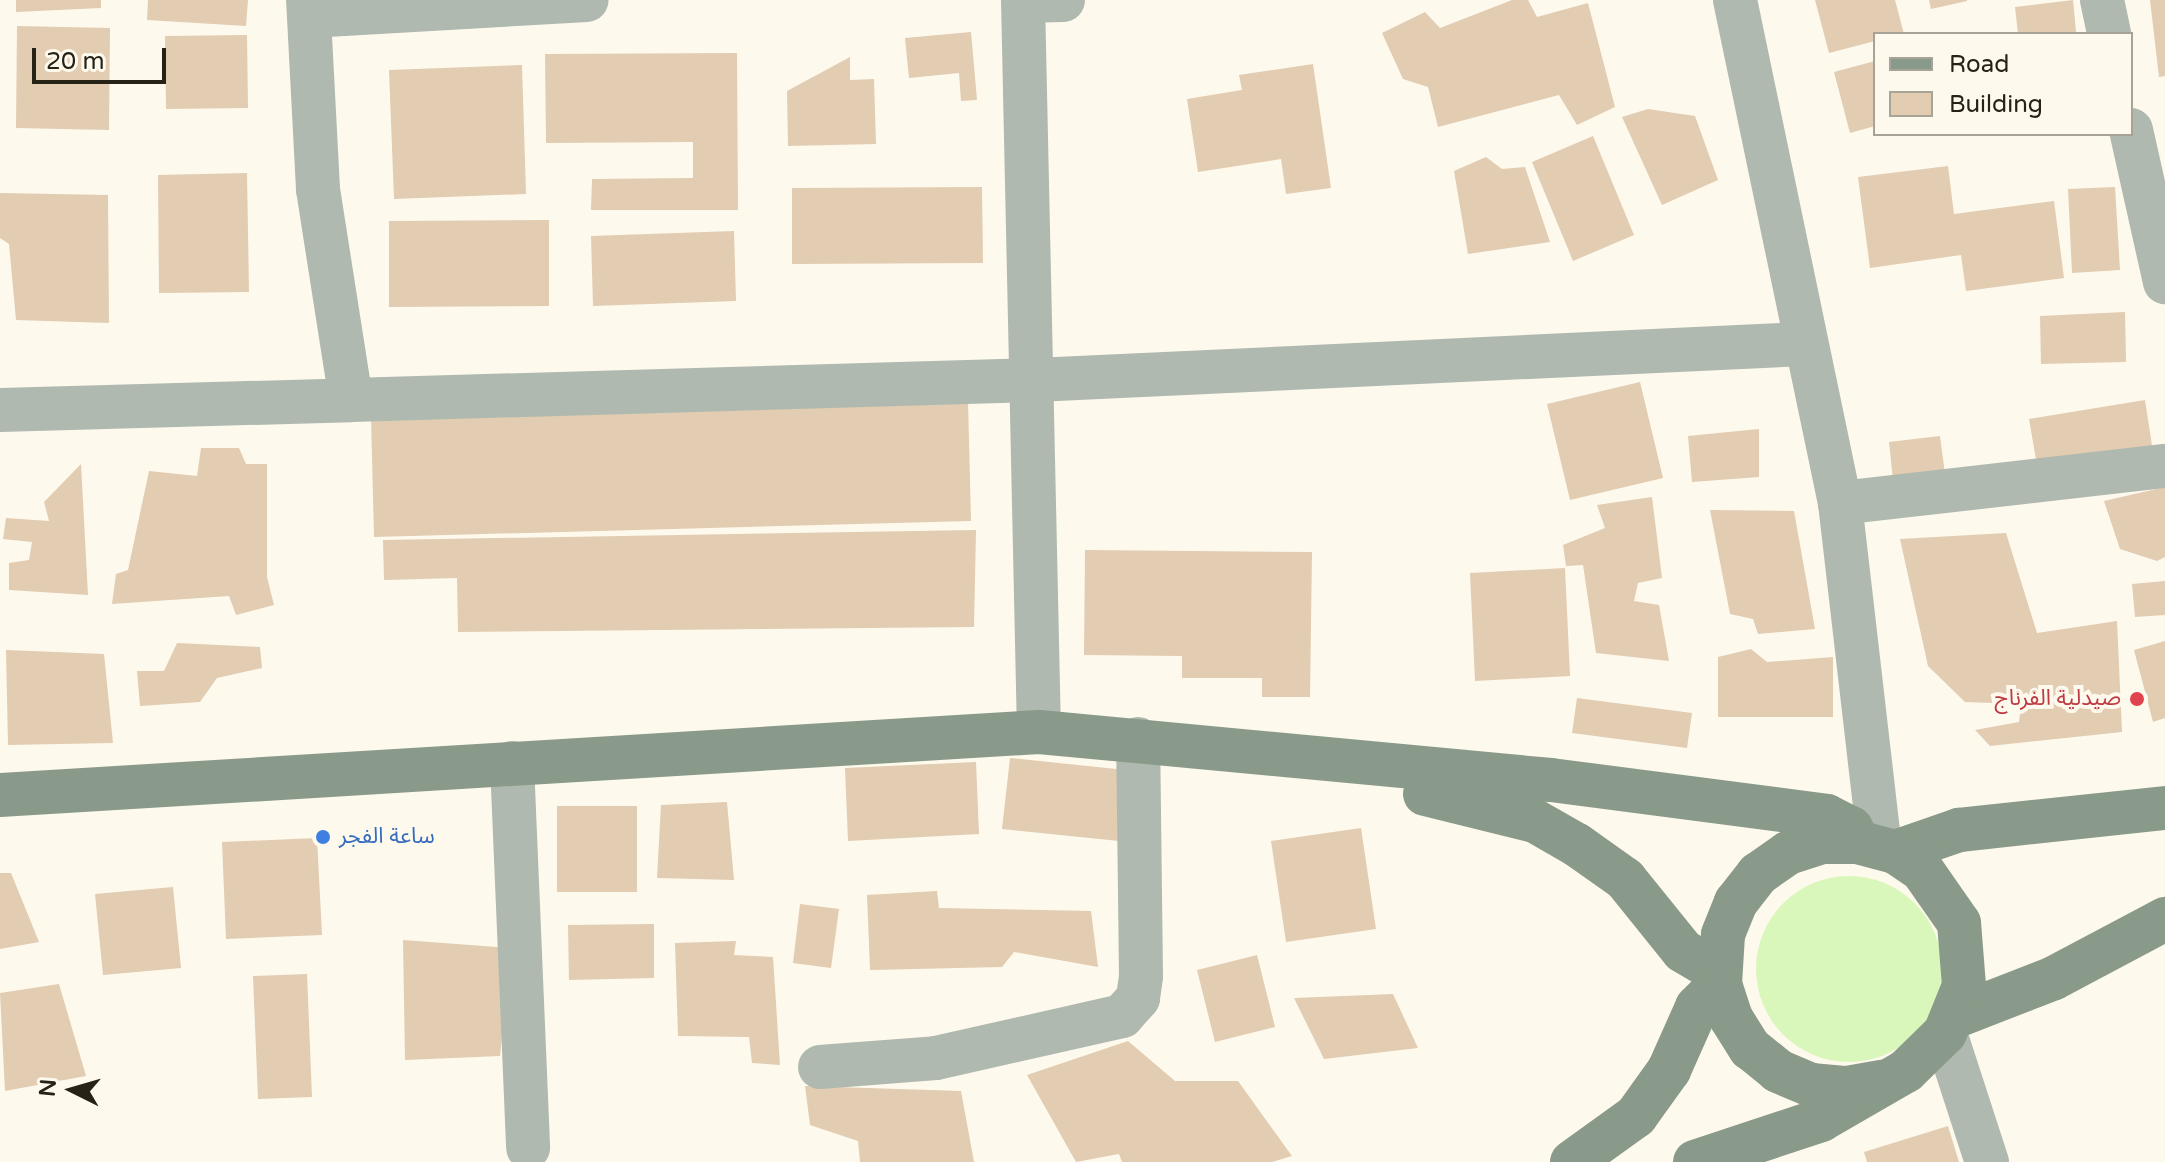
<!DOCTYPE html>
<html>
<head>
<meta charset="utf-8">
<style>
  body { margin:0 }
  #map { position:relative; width:2165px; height:1162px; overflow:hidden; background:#fef9ed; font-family:"Varela Round","Noto Sans Arabic",sans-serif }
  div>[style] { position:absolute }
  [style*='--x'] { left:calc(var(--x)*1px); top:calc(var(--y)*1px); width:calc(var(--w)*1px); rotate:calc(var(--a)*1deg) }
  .green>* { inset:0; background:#daf7bb }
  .round { border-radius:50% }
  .building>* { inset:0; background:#e2ccb2 }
  .street>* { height:44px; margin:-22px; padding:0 22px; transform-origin:22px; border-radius:22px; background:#afb9af }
  .secondary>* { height:44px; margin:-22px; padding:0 22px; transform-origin:22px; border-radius:22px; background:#8a9a8a }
  .dots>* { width:22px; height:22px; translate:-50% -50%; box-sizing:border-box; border:4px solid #fef9ed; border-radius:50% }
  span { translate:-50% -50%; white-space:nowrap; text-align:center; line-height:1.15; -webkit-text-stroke:8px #fef9ed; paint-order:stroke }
  .health-label { font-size:22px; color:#be3a42 }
  .right { translate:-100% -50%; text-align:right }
  .shop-label { font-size:22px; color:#366cbe }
  .left { translate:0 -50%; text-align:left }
  .legend { position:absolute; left:1873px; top:32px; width:260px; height:104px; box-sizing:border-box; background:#fef9ed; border:2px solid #a8a397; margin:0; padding:10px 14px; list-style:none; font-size:24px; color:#262216 }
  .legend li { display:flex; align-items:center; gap:16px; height:40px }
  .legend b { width:40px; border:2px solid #a8a397 }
  .north { position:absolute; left:32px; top:1050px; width:80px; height:80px; -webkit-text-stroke:6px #fef9ed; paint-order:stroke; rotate:275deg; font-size:22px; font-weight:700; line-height:32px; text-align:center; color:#262216 }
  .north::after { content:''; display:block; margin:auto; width:28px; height:36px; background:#262216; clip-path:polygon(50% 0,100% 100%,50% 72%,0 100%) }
  .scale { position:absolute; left:32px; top:48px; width:134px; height:36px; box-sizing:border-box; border:4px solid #262216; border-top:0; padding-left:10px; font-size:24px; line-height:28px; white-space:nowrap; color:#262216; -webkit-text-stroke:6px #fef9ed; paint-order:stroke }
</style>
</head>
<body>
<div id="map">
  <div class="green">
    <div class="round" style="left:1756px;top:876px;width:186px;height:186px"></div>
  </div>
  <div class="building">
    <div style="clip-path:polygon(16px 0,101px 0,101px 8px,16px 12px)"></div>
    <div style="clip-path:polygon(148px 0,248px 0,246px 26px,147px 20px)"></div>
    <div style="clip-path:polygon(1512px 0,1528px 0,1537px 17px,1588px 3px,1615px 107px,1577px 125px,1559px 95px,1438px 127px,1428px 87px,1403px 79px,1382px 33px,1425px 12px,1440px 28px)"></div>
    <div style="clip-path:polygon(1815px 0,1895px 0,1904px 34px,1875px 34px,1875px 41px,1829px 53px)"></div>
    <div style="clip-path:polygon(1929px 0,1967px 0,1967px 1px,1931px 9px)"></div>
    <div style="clip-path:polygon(2073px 0,2076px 32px,2018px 34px,2015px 7px)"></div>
    <div style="clip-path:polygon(2150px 0,2165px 0,2165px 76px,2159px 77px)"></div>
    <div style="clip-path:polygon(17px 26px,110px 28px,109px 130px,16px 128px)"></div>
    <div style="clip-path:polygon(971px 32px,977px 100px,961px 101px,959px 73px,909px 78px,905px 38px)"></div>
    <div style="clip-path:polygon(247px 35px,248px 108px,166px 109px,165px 36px)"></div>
    <div style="clip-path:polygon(737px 53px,738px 210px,591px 210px,592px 179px,693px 178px,693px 142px,546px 143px,545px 54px)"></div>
    <div style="clip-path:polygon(850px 57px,850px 80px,874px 79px,876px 144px,788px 146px,787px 91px)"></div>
    <div style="clip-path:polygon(1875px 61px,1875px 126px,1850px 133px,1834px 72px)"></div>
    <div style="clip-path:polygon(1313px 64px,1331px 188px,1286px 194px,1281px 159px,1198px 172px,1187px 99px,1242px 90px,1239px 75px)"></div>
    <div style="clip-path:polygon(522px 65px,526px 194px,394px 199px,389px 70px)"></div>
    <div style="clip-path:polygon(1648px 109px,1695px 116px,1718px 180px,1662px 205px,1622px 117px)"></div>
    <div style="clip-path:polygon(1593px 136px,1634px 235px,1573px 261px,1532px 162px)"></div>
    <div style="clip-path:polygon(1486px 157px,1502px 169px,1525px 167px,1550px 242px,1468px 254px,1454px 171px)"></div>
    <div style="clip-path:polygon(1948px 166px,1954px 214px,2054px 201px,2064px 278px,1966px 291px,1961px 255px,1870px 268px,1858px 177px)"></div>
    <div style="clip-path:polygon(247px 173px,249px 292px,159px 293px,158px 175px)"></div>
    <div style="clip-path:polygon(982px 187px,983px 263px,792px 264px,792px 188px)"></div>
    <div style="clip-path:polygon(2115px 187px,2120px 270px,2072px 273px,2068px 189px)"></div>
    <div style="clip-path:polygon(0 193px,108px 195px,109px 323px,16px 320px,9px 244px,0 238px)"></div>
    <div style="clip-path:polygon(549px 220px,549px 306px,389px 307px,389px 221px)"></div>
    <div style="clip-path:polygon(734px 231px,736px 301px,593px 306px,591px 236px)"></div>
    <div style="clip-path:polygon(2125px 312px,2126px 362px,2041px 364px,2040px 316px)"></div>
    <div style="clip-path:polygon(1640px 382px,1663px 478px,1570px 500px,1547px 404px)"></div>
    <div style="clip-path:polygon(2145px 400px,2153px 452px,2038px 471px,2029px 419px)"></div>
    <div style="clip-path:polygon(968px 401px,971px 521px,374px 537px,371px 417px)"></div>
    <div style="clip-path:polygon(1759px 429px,1759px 477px,1692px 482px,1688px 436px)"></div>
    <div style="clip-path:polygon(1940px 436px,1945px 474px,1893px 480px,1889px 442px)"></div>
    <div style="clip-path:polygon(201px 448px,239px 448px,246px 464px,267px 464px,267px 577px,274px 605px,236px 615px,229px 596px,112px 604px,116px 574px,128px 570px,149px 471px,197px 476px)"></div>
    <div style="clip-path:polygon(81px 464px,88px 595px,9px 590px,9px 563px,29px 560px,32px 542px,3px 539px,6px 518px,49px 521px,44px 502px)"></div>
    <div style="clip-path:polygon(2165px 487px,2165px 557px,2157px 561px,2120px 549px,2104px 501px)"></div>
    <div style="clip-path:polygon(1652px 497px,1662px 578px,1638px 583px,1634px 601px,1659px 605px,1669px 661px,1596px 653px,1583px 565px,1566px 566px,1563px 545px,1605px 528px,1597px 505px)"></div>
    <div style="clip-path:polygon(1710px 510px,1794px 511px,1815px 629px,1758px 634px,1753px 619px,1730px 614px)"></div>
    <div style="clip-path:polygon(976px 530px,974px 627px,458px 632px,457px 578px,384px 580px,383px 540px)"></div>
    <div style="clip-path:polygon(2006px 533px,2037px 633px,2117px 621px,2122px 732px,1990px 746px,1975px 730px,2019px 722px,2021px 704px,1965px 702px,1928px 666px,1900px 539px)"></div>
    <div style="clip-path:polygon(1085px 550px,1312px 552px,1310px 697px,1262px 697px,1262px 678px,1182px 678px,1182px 656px,1084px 655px)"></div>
    <div style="clip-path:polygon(1565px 568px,1570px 676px,1475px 681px,1470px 573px)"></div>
    <div style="clip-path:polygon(2165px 581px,2165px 615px,2135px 617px,2132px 584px)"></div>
    <div style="clip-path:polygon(2165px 641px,2165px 718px,2153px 722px,2134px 650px)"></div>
    <div style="clip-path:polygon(177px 643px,260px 647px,262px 668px,217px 678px,200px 702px,140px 706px,137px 671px,164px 671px)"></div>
    <div style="clip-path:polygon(1751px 649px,1767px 662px,1833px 657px,1833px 717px,1718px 717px,1718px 657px)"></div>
    <div style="clip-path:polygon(6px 650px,104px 654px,113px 743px,8px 745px)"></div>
    <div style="clip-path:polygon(1577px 698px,1692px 713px,1687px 748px,1572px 733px)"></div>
    <div style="clip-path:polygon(1010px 758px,1126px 770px,1119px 841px,1002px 829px)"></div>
    <div style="clip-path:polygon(976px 762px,979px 834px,848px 841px,845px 768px)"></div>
    <div style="clip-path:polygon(727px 802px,734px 880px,657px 878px,661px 805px)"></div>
    <div style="clip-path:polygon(557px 806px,637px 806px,637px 892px,557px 892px)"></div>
    <div style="clip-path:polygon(1361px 828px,1376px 929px,1286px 942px,1271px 841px)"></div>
    <div style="clip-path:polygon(317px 838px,322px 935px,226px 939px,222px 842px)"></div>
    <div style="clip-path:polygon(0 873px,11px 873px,39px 942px,0 949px)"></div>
    <div style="clip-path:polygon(173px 887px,181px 968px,103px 975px,95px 894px)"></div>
    <div style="clip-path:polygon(937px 891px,939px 908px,1091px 911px,1098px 967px,1014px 952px,1002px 967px,870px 970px,867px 895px)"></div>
    <div style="clip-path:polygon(800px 904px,839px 909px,831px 968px,793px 963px)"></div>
    <div style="clip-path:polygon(654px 924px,654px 978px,569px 980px,568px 925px)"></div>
    <div style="clip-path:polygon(403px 940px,511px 948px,500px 1056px,405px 1060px)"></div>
    <div style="clip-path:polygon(736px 941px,734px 955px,773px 957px,780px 1065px,752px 1063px,749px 1037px,678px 1036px,675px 943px)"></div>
    <div style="clip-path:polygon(1257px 955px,1275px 1027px,1215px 1042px,1197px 970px)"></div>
    <div style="clip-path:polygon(307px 974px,312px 1097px,258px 1099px,253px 976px)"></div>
    <div style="clip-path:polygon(59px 984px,86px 1076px,5px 1091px,0 993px)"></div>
    <div style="clip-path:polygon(1393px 994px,1418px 1048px,1324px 1059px,1294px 998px)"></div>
    <div style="clip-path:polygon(1128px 1041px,1175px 1081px,1238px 1081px,1292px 1156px,1272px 1162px,1122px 1162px,1119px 1154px,1076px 1162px,1027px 1075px)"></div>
    <div style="clip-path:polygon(805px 1086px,961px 1091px,974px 1162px,860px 1162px,858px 1141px,810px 1125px)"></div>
    <div style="clip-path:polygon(1948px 1126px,1959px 1162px,1867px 1162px,1864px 1152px)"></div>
  </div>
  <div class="street">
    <div style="--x:1023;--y:0;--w:732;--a:88.75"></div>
    <div style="--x:1735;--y:0;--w:514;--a:78.21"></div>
    <div style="--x:1840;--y:503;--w:346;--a:83.4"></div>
    <div style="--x:2102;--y:0;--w:35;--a:78"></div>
    <div style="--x:1023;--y:1;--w:40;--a:-1.4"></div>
    <div style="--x:309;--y:16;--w:278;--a:-3.3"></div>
    <div style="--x:2131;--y:130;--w:156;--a:77.4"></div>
    <div style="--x:351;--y:400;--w:684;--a:-1.67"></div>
    <div style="--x:1035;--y:380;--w:770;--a:-2.68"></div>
    <div style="--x:0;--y:410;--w:351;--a:-1.6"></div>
    <div style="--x:351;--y:400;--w:214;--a:-98.9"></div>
    <div style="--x:318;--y:189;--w:189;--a:-93"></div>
    <div style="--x:1840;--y:503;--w:327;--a:-6.5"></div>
    <div style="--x:512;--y:763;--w:385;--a:87.6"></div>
    <div style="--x:1945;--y:1033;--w:136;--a:72"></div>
    <div style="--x:820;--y:1067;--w:116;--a:-4.4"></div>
    <div style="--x:936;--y:1058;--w:191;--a:-12.7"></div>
    <div style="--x:1122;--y:1016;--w:24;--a:-48"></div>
    <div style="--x:1138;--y:998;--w:22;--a:-82"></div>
    <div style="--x:1141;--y:976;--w:237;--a:-90.7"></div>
  </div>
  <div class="secondary">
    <div style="--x:1425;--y:794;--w:113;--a:13.8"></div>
    <div style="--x:1535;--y:821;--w:48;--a:29.7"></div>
    <div style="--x:1577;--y:845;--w:59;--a:35.3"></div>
    <div style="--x:1625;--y:879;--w:92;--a:51.1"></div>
    <div style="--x:1683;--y:951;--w:42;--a:30.3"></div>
    <div style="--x:0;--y:795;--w:1041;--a:-3.47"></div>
    <div style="--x:1039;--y:732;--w:514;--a:5.36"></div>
    <div style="--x:1551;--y:780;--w:278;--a:7.4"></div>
    <div style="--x:1827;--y:816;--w:27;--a:27"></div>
    <div style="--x:1851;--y:828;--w:16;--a:63"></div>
    <div style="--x:1895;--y:852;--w:68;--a:-19"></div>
    <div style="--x:1959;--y:830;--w:207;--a:-6.1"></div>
    <div style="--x:1954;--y:1017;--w:107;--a:-21.3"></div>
    <div style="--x:2054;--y:978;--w:126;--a:-28"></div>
    <div style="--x:1572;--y:1162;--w:79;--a:-35.7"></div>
    <div style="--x:1636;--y:1116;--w:57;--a:-54.3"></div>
    <div style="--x:1669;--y:1070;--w:69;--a:-66"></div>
    <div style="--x:1697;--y:1007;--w:33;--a:-45"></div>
    <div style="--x:1695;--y:1162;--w:133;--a:-18.4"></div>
    <div style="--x:1821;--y:1120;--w:98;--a:-30"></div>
    <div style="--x:1906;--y:1071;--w:54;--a:-44.3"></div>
    <div style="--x:1945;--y:1033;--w:51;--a:-68"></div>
    <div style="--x:1964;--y:986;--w:63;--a:-94.5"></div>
    <div style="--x:1959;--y:923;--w:65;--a:-124.9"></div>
    <div style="--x:1922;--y:870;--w:32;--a:-146"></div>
    <div style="--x:1895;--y:852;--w:38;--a:-165"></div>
    <div style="--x:1858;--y:842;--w:36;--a:180"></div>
    <div style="--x:1822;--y:842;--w:36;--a:162"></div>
    <div style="--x:1788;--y:853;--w:37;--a:145"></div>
    <div style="--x:1758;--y:874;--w:36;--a:128"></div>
    <div style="--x:1736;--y:902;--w:35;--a:112"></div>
    <div style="--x:1723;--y:935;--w:49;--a:93.5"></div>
    <div style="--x:1720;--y:984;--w:36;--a:72"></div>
    <div style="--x:1731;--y:1018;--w:36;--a:58"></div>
    <div style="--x:1750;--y:1048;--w:36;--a:39"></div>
    <div style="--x:1778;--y:1071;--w:36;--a:23"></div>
    <div style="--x:1811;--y:1085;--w:36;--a:5"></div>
    <div style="--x:1847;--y:1088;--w:36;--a:-10"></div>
  </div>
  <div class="dots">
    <div style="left:2137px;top:699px;background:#e0444e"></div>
    <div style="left:323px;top:837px;background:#3f7fe0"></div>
  </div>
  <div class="health-label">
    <span class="right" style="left:2121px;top:699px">صيدلية الفرناج</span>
  </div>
  <div class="shop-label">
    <span class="left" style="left:339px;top:837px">ساعة الفجر</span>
  </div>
  <ul class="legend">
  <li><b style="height:10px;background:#8a9a8a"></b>Road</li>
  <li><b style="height:22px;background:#e2ccb2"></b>Building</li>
  </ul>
  <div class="north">N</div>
  <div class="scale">20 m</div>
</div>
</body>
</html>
